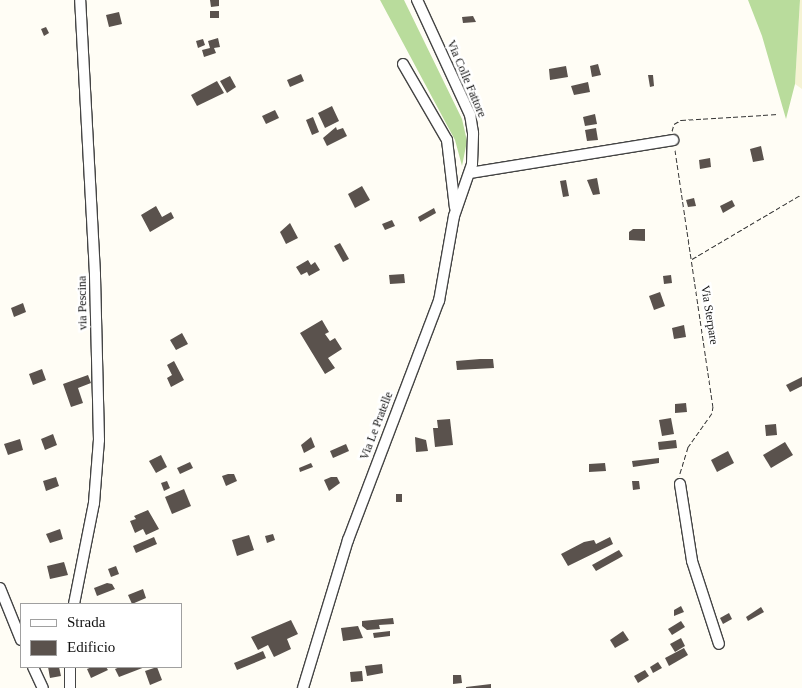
<!DOCTYPE html>
<html>
<head>
<meta charset="utf-8">
<style>
  body { margin:0 }
  #map { position:relative; width:802px; height:688px; overflow:hidden; background:#fffdf5; font-family:Georgia,serif }
  div>[style] { position:absolute }
  [style*='--x'] { left:calc(var(--x)*1px); top:calc(var(--y)*1px); width:calc(var(--w)*1px); rotate:calc(var(--a)*1deg) }
  .farmland>* { inset:0; background:#f6f3d4 }
  .forest>* { inset:0; background:#b9dc9c }
  .building>* { inset:0; background:#5a524d }
  .path>* { height:1px; margin-top:-0.5px; transform-origin:0; background:repeating-linear-gradient(90deg,#333 0 5px,transparent 0 7.5px) }
  .roads { filter:drop-shadow(1px 0 #444) drop-shadow(-1px 0 #444) drop-shadow(0 1px #444) drop-shadow(0 -1px #444) }
  .minor>* { height:10px; margin:-5px; padding:0 5px; transform-origin:5px; border-radius:5px; background:#fff }
  span { translate:-50% -50%; white-space:nowrap; text-align:center; line-height:1.15; -webkit-text-stroke:5px #fff; paint-order:stroke }
  .street-label { font-size:12px; color:#111 }
  .legend { position:absolute; left:20px; top:603px; width:162px; height:65px; box-sizing:border-box; background:#fff; border:1px solid #a0a0a0; margin:0; padding:6px 9px; list-style:none; font-size:15px; color:#111 }
  .legend li { display:flex; align-items:center; gap:10px; height:25px }
  .legend b { width:25px; border:1px solid #a0a0a0 }
</style>
</head>
<body>
<div id="map">
  <div class="farmland">
    <div style="clip-path:polygon(800px 0,802px 0,802px 89px,795px 84px)"></div>
  </div>
  <div class="forest">
    <div style="clip-path:polygon(380px 0,404px 0,462px 119px,467px 141px,462px 166px,455px 140px)"></div>
    <div style="clip-path:polygon(748px 0,800px 0,795px 84px,786px 119px,762px 36px)"></div>
  </div>
  <div class="building">
    <div style="clip-path:polygon(210px 0,219px 0,219px 6px,211px 7px)"></div>
    <div style="clip-path:polygon(210px 11px,219px 11px,219px 18px,210px 18px)"></div>
    <div style="clip-path:polygon(119px 12px,122px 24px,109px 27px,106px 15px)"></div>
    <div style="clip-path:polygon(473px 16px,476px 22px,463px 23px,462px 17px)"></div>
    <div style="clip-path:polygon(46px 27px,49px 33px,44px 36px,41px 29px)"></div>
    <div style="clip-path:polygon(218px 38px,220px 47px,214px 48px,216px 53px,204px 57px,202px 50px,210px 48px,208px 41px)"></div>
    <div style="clip-path:polygon(203px 39px,205px 45px,198px 48px,196px 41px)"></div>
    <div style="clip-path:polygon(598px 64px,601px 75px,592px 77px,590px 66px)"></div>
    <div style="clip-path:polygon(566px 66px,568px 77px,550px 80px,549px 69px)"></div>
    <div style="clip-path:polygon(301px 74px,304px 81px,290px 87px,287px 80px)"></div>
    <div style="clip-path:polygon(648px 75px,653px 75px,654px 86px,650px 87px)"></div>
    <div style="clip-path:polygon(230px 76px,236px 87px,227px 93px,220px 81px)"></div>
    <div style="clip-path:polygon(217px 81px,224px 93px,197px 106px,191px 95px)"></div>
    <div style="clip-path:polygon(588px 82px,590px 92px,574px 95px,571px 86px)"></div>
    <div style="clip-path:polygon(332px 106px,339px 121px,325px 128px,318px 113px)"></div>
    <div style="clip-path:polygon(275px 110px,279px 118px,266px 124px,262px 116px)"></div>
    <div style="clip-path:polygon(595px 114px,597px 124px,585px 126px,583px 117px)"></div>
    <div style="clip-path:polygon(313px 117px,319px 132px,312px 135px,306px 120px)"></div>
    <div style="clip-path:polygon(336px 127px,337px 130px,343px 128px,347px 136px,327px 146px,323px 138px)"></div>
    <div style="clip-path:polygon(596px 128px,598px 140px,587px 141px,585px 130px)"></div>
    <div style="clip-path:polygon(761px 146px,764px 160px,753px 162px,750px 149px)"></div>
    <div style="clip-path:polygon(710px 158px,711px 167px,700px 169px,699px 160px)"></div>
    <div style="clip-path:polygon(597px 178px,600px 194px,593px 195px,587px 180px)"></div>
    <div style="clip-path:polygon(566px 180px,569px 196px,563px 197px,560px 181px)"></div>
    <div style="clip-path:polygon(362px 186px,370px 200px,355px 208px,348px 194px)"></div>
    <div style="clip-path:polygon(694px 198px,696px 206px,688px 207px,686px 200px)"></div>
    <div style="clip-path:polygon(732px 200px,735px 206px,723px 213px,720px 206px)"></div>
    <div style="clip-path:polygon(156px 206px,162px 217px,171px 212px,174px 218px,150px 232px,141px 215px)"></div>
    <div style="clip-path:polygon(434px 208px,436px 213px,420px 222px,418px 217px)"></div>
    <div style="clip-path:polygon(392px 220px,395px 226px,385px 230px,382px 224px)"></div>
    <div style="clip-path:polygon(290px 223px,298px 238px,286px 244px,280px 232px)"></div>
    <div style="clip-path:polygon(633px 229px,645px 229px,645px 241px,629px 240px,629px 232px)"></div>
    <div style="clip-path:polygon(340px 243px,349px 259px,343px 262px,334px 246px)"></div>
    <div style="clip-path:polygon(308px 260px,311px 265px,315px 262px,320px 270px,309px 276px,307px 272px,301px 275px,296px 267px)"></div>
    <div style="clip-path:polygon(404px 274px,405px 283px,390px 284px,389px 275px)"></div>
    <div style="clip-path:polygon(671px 275px,672px 283px,664px 284px,663px 276px)"></div>
    <div style="clip-path:polygon(660px 292px,665px 306px,654px 310px,649px 296px)"></div>
    <div style="clip-path:polygon(23px 303px,26px 312px,14px 317px,11px 308px)"></div>
    <div style="clip-path:polygon(322px 320px,329px 332px,325px 334px,330px 341px,335px 338px,342px 349px,328px 358px,335px 368px,325px 374px,300px 333px)"></div>
    <div style="clip-path:polygon(684px 325px,686px 337px,674px 339px,672px 328px)"></div>
    <div style="clip-path:polygon(182px 333px,188px 344px,176px 350px,170px 340px)"></div>
    <div style="clip-path:polygon(480px 359px,493px 359px,494px 368px,457px 370px,456px 361px)"></div>
    <div style="clip-path:polygon(174px 361px,184px 380px,171px 387px,167px 378px,172px 375px,167px 365px)"></div>
    <div style="clip-path:polygon(42px 369px,46px 380px,33px 385px,29px 374px)"></div>
    <div style="clip-path:polygon(88px 375px,91px 383px,78px 388px,83px 403px,71px 407px,63px 384px)"></div>
    <div style="clip-path:polygon(802px 377px,802px 386px,790px 392px,786px 385px)"></div>
    <div style="clip-path:polygon(686px 403px,687px 412px,675px 413px,675px 404px)"></div>
    <div style="clip-path:polygon(671px 418px,674px 434px,662px 436px,659px 420px)"></div>
    <div style="clip-path:polygon(450px 419px,453px 445px,435px 447px,433px 428px,438px 428px,437px 420px)"></div>
    <div style="clip-path:polygon(776px 424px,777px 435px,766px 436px,765px 425px)"></div>
    <div style="clip-path:polygon(53px 434px,57px 445px,45px 450px,41px 439px)"></div>
    <div style="clip-path:polygon(311px 437px,315px 447px,304px 453px,301px 445px)"></div>
    <div style="clip-path:polygon(415px 437px,426px 440px,428px 451px,416px 452px)"></div>
    <div style="clip-path:polygon(20px 439px,23px 450px,8px 455px,4px 444px)"></div>
    <div style="clip-path:polygon(676px 440px,677px 448px,659px 450px,658px 442px)"></div>
    <div style="clip-path:polygon(785px 442px,793px 455px,771px 468px,763px 455px)"></div>
    <div style="clip-path:polygon(346px 444px,349px 451px,333px 458px,330px 451px)"></div>
    <div style="clip-path:polygon(728px 451px,734px 463px,717px 472px,711px 460px)"></div>
    <div style="clip-path:polygon(161px 455px,167px 467px,156px 473px,149px 461px)"></div>
    <div style="clip-path:polygon(659px 458px,659px 463px,633px 467px,632px 461px)"></div>
    <div style="clip-path:polygon(190px 462px,193px 468px,180px 474px,177px 468px)"></div>
    <div style="clip-path:polygon(311px 463px,313px 467px,300px 472px,299px 468px)"></div>
    <div style="clip-path:polygon(605px 463px,606px 471px,589px 472px,589px 464px)"></div>
    <div style="clip-path:polygon(228px 474px,234px 474px,237px 481px,226px 486px,222px 476px)"></div>
    <div style="clip-path:polygon(56px 477px,59px 486px,46px 491px,43px 481px)"></div>
    <div style="clip-path:polygon(331px 477px,337px 477px,340px 483px,329px 491px,324px 480px)"></div>
    <div style="clip-path:polygon(167px 481px,170px 488px,164px 491px,161px 483px)"></div>
    <div style="clip-path:polygon(632px 481px,639px 481px,640px 489px,633px 490px)"></div>
    <div style="clip-path:polygon(184px 489px,191px 506px,172px 514px,165px 497px)"></div>
    <div style="clip-path:polygon(396px 494px,402px 494px,402px 502px,396px 502px)"></div>
    <div style="clip-path:polygon(148px 510px,159px 529px,146px 535px,143px 529px,135px 533px,130px 521px,136px 519px,134px 516px)"></div>
    <div style="clip-path:polygon(60px 529px,63px 539px,50px 543px,46px 534px)"></div>
    <div style="clip-path:polygon(273px 534px,275px 540px,267px 543px,265px 536px)"></div>
    <div style="clip-path:polygon(249px 535px,254px 550px,237px 556px,232px 540px)"></div>
    <div style="clip-path:polygon(154px 537px,157px 544px,136px 553px,133px 546px)"></div>
    <div style="clip-path:polygon(610px 537px,613px 544px,568px 566px,561px 554px,584px 542px,594px 540px,596px 544px)"></div>
    <div style="clip-path:polygon(619px 550px,623px 556px,596px 571px,592px 565px)"></div>
    <div style="clip-path:polygon(64px 562px,68px 575px,50px 579px,47px 566px)"></div>
    <div style="clip-path:polygon(116px 566px,119px 574px,111px 577px,108px 569px)"></div>
    <div style="clip-path:polygon(107px 583px,112px 584px,115px 589px,97px 596px,94px 588px)"></div>
    <div style="clip-path:polygon(143px 589px,146px 598px,132px 604px,128px 595px)"></div>
    <div style="clip-path:polygon(681px 606px,684px 612px,674px 616px,674px 610px)"></div>
    <div style="clip-path:polygon(761px 607px,764px 612px,748px 621px,746px 617px)"></div>
    <div style="clip-path:polygon(729px 613px,732px 619px,723px 624px,720px 618px)"></div>
    <div style="clip-path:polygon(393px 618px,394px 624px,379px 625px,380px 629px,367px 630px,362px 626px,362px 621px)"></div>
    <div style="clip-path:polygon(291px 620px,298px 634px,287px 639px,291px 649px,274px 657px,268px 645px,258px 650px,251px 637px)"></div>
    <div style="clip-path:polygon(681px 621px,685px 627px,672px 635px,668px 629px)"></div>
    <div style="clip-path:polygon(358px 626px,363px 638px,343px 641px,341px 628px)"></div>
    <div style="clip-path:polygon(390px 631px,390px 636px,374px 638px,373px 633px)"></div>
    <div style="clip-path:polygon(623px 631px,629px 640px,615px 648px,610px 640px)"></div>
    <div style="clip-path:polygon(681px 638px,685px 646px,675px 652px,670px 644px)"></div>
    <div style="clip-path:polygon(684px 648px,688px 655px,669px 666px,665px 658px)"></div>
    <div style="clip-path:polygon(263px 651px,266px 658px,237px 670px,234px 663px)"></div>
    <div style="clip-path:polygon(658px 662px,662px 668px,653px 673px,650px 667px)"></div>
    <div style="clip-path:polygon(382px 664px,383px 673px,367px 676px,365px 666px)"></div>
    <div style="clip-path:polygon(48px 667px,59px 667px,61px 676px,50px 678px)"></div>
    <div style="clip-path:polygon(92px 667px,106px 667px,108px 670px,91px 678px,87px 669px)"></div>
    <div style="clip-path:polygon(120px 667px,145px 667px,119px 677px,115px 669px)"></div>
    <div style="clip-path:polygon(157px 667px,162px 680px,150px 685px,145px 671px)"></div>
    <div style="clip-path:polygon(645px 670px,649px 676px,638px 683px,634px 676px)"></div>
    <div style="clip-path:polygon(362px 671px,363px 681px,351px 682px,350px 672px)"></div>
    <div style="clip-path:polygon(453px 675px,461px 675px,462px 683px,453px 684px)"></div>
    <div style="clip-path:polygon(491px 684px,491px 688px,466px 688px,466px 687px)"></div>
  </div>
  <div class="path">
    <div style="--x:672;--y:131;--w:7;--a:-74"></div>
    <div style="--x:674;--y:124;--w:8;--a:-30"></div>
    <div style="--x:681;--y:120;--w:97;--a:-3.5"></div>
    <div style="--x:675;--y:150;--w:259;--a:81.6"></div>
    <div style="--x:713;--y:406;--w:7;--a:98"></div>
    <div style="--x:712;--y:413;--w:42;--a:125.2"></div>
    <div style="--x:688;--y:447;--w:30;--a:107"></div>
    <div style="--x:692;--y:259;--w:128;--a:-30.6"></div>
  </div>
  <div class="roads">
    <div class="minor">
      <div style="--x:403;--y:64;--w:88;--a:59.9"></div>
      <div style="--x:447;--y:140;--w:68;--a:83.3"></div>
      <div style="--x:470;--y:173;--w:206;--a:-9.2"></div>
      <div style="--x:680;--y:484;--w:78;--a:81.1"></div>
      <div style="--x:692;--y:561;--w:87;--a:72"></div>
      <div style="--x:0;--y:588;--w:56;--a:68"></div>
      <div style="--x:74;--y:604;--w:103;--a:-78.8"></div>
      <div style="--x:94;--y:503;--w:63;--a:-85.5"></div>
      <div style="--x:99;--y:440;--w:166;--a:-91.4"></div>
      <div style="--x:95;--y:274;--w:274;--a:-93.1"></div>
      <div style="--x:33;--y:667;--w:23;--a:65"></div>
      <div style="--x:70;--y:688;--w:21;--a:-90"></div>
      <div style="--x:303;--y:688;--w:155;--a:-73.1"></div>
      <div style="--x:348;--y:540;--w:256;--a:-69.2"></div>
      <div style="--x:439;--y:301;--w:86;--a:-80"></div>
      <div style="--x:454;--y:216;--w:55;--a:-70.9"></div>
      <div style="--x:472;--y:164;--w:31;--a:-88"></div>
      <div style="--x:473;--y:133;--w:18;--a:-99"></div>
      <div style="--x:470;--y:115;--w:127;--a:-114.7"></div>
    </div>
  </div>
  <div class="street-label">
    <span style="left:466px;top:79px;rotate:67deg">Via Colle Fattore</span>
    <span style="left:83px;top:303px;rotate:-91deg">via Pescina</span>
    <span style="left:709px;top:315px;rotate:81deg">Via Sterpare</span>
    <span style="left:377px;top:426px;rotate:-69deg">Via Le Pratelle</span>
  </div>
  <ul class="legend">
  <li><b style="height:6px;background:#fff"></b>Strada</li>
  <li><b style="height:14px;background:#5a524d"></b>Edificio</li>
  </ul>
</div>
</body>
</html>
